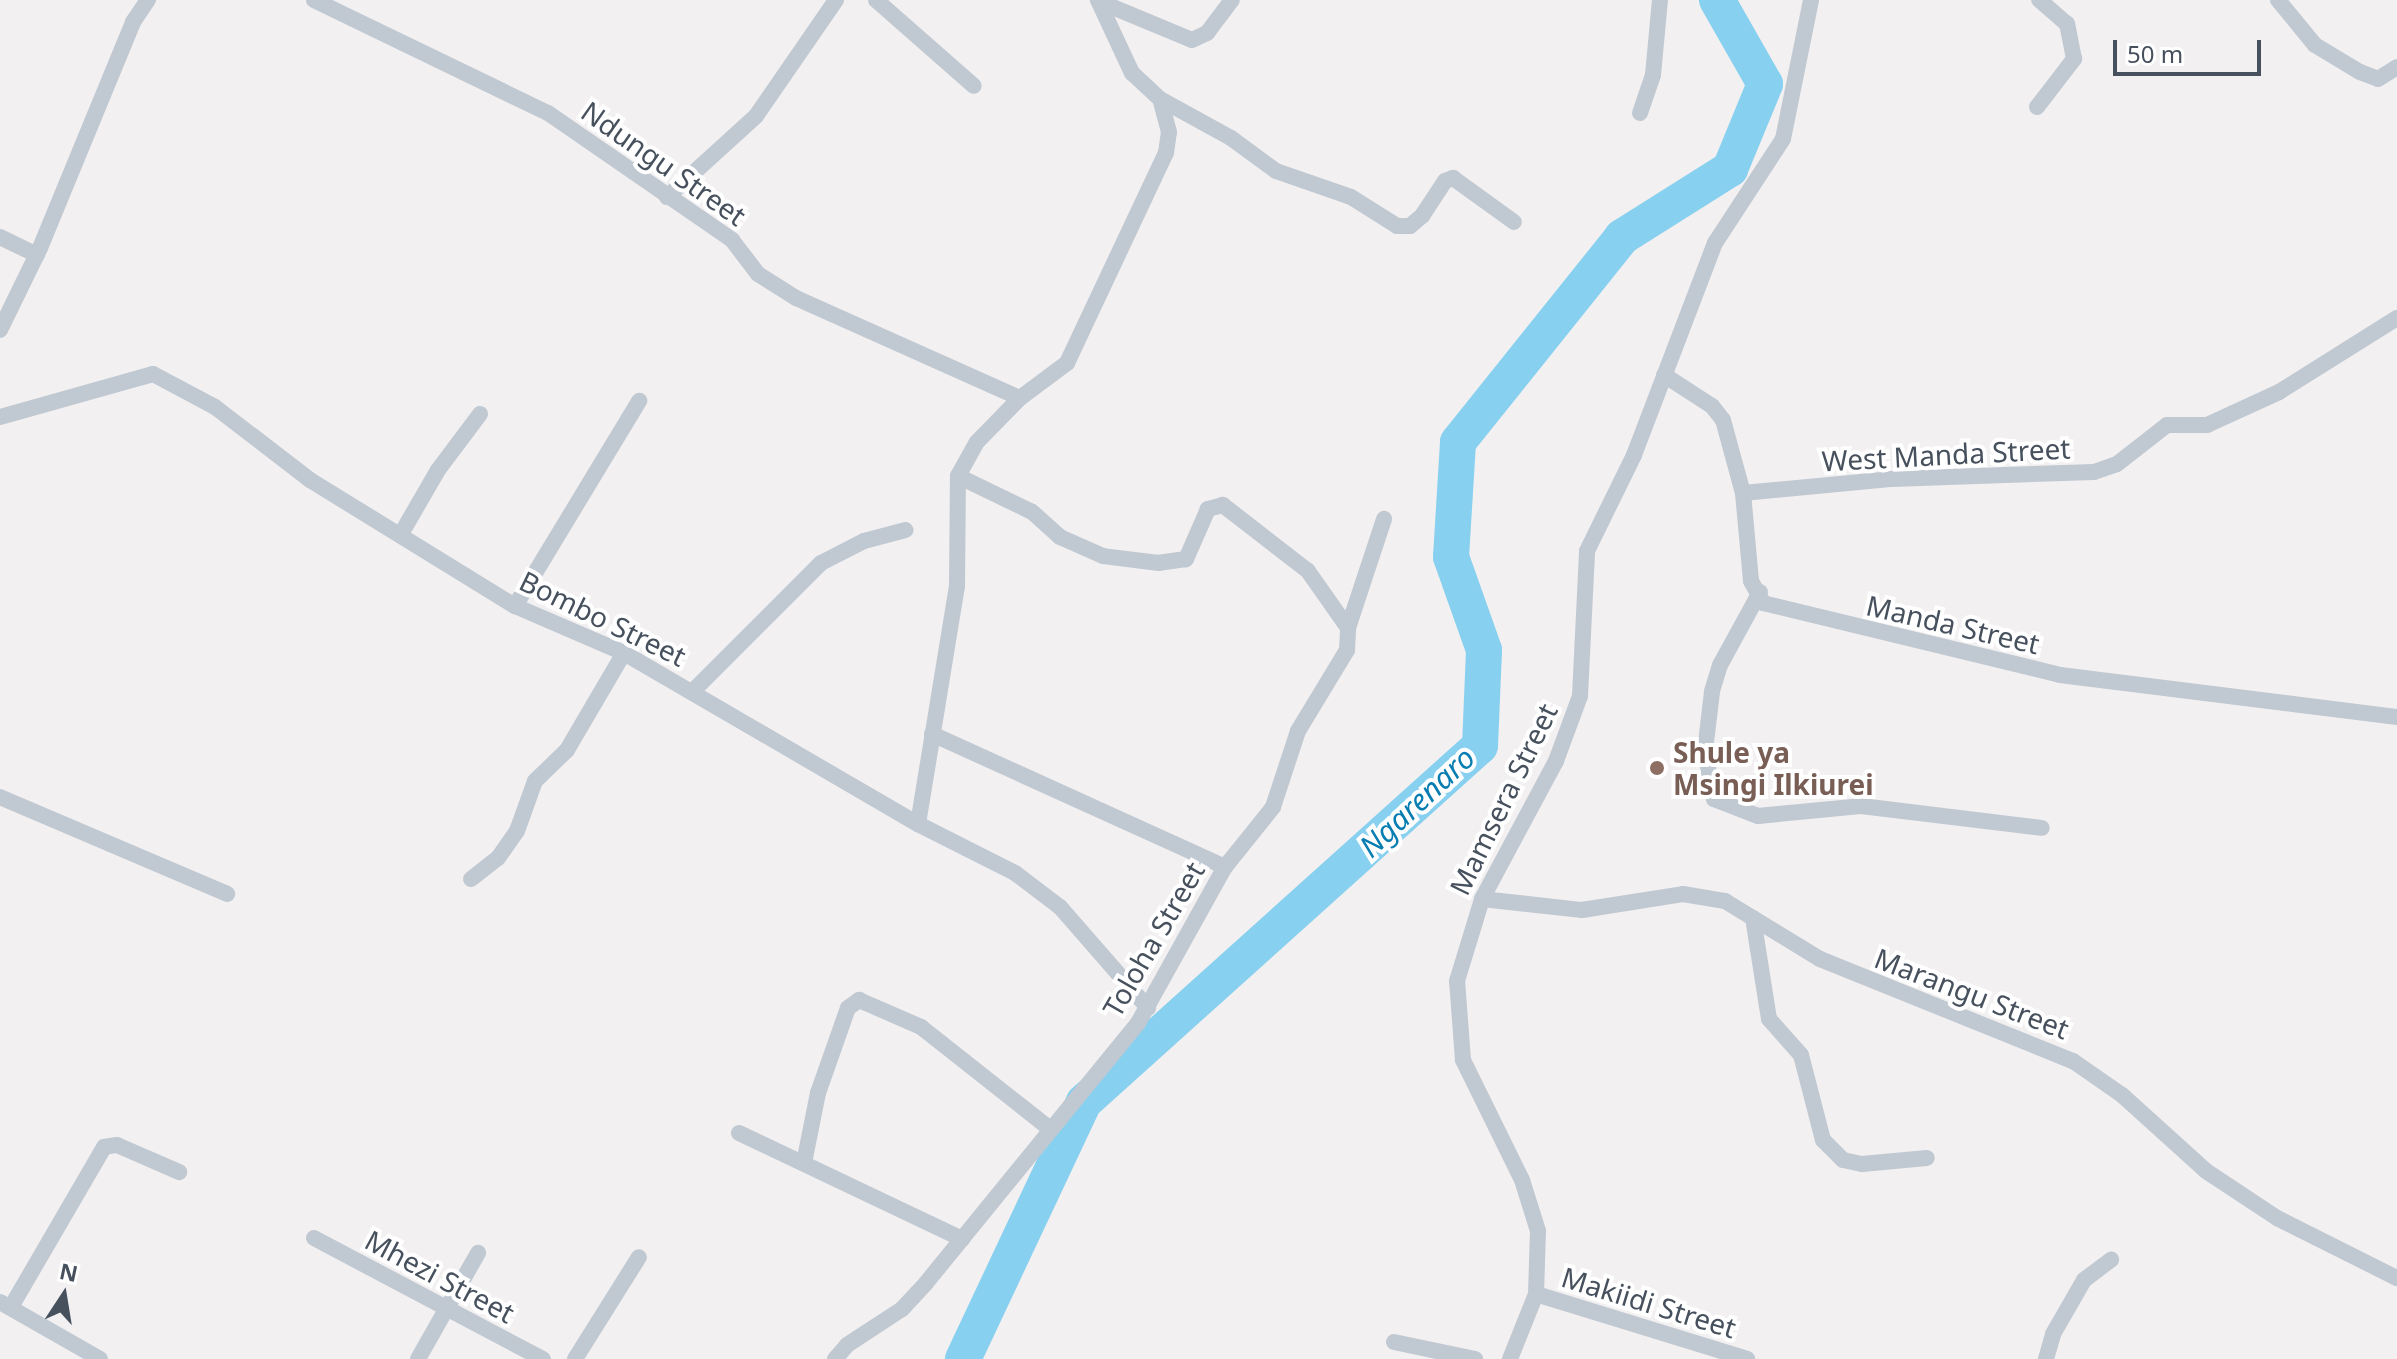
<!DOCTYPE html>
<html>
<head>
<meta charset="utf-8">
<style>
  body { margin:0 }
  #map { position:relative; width:2397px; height:1359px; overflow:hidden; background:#f2f0f0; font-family:"Noto Sans",sans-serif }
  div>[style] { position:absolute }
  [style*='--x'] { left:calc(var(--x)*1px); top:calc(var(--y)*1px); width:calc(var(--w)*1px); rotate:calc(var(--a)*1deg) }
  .river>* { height:36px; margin:-18px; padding:0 18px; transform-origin:18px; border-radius:18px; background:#88d0ef }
  .street>* { height:16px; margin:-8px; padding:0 8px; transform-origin:8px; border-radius:8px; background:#c0c8d2 }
  .dots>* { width:22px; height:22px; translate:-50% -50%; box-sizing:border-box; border:4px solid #fff; border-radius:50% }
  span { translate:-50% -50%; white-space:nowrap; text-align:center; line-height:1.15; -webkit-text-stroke:8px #fff; paint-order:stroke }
  .street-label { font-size:28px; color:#47515e }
  .education-label { font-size:28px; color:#785e54; font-weight:700 }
  .left { translate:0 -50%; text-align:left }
  .water-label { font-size:30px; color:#077db1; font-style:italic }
  .north { position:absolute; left:24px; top:1255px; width:80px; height:80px; -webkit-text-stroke:6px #fff; paint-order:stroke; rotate:12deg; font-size:22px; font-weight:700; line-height:32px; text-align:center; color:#47515e }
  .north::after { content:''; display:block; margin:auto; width:28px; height:36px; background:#47515e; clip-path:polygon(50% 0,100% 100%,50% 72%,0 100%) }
  .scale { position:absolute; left:2113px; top:40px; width:148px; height:36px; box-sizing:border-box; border:4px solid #47515e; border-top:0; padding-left:10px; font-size:24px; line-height:28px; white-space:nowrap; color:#47515e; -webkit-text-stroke:6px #fff; paint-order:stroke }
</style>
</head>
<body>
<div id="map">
  <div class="river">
    <div style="--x:963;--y:1359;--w:284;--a:-64.8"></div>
    <div style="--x:1084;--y:1102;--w:532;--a:-41.96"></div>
    <div style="--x:1480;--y:746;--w:96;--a:-87.6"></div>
    <div style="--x:1484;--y:650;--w:99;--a:-109.5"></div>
    <div style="--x:1451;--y:557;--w:115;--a:-86.5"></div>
    <div style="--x:1458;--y:442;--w:263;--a:-51.3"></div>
    <div style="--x:1622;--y:237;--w:128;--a:-32.2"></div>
    <div style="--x:1730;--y:169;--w:92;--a:-67.6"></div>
    <div style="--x:1765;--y:84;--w:97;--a:-119.7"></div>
  </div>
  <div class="street">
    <div style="--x:314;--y:0;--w:260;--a:25.8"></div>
    <div style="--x:548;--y:113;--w:224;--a:34.6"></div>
    <div style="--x:732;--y:240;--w:43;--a:52.6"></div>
    <div style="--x:758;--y:274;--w:45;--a:32.3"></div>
    <div style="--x:796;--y:298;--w:245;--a:24.1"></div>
    <div style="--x:876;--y:0;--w:130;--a:41.3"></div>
    <div style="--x:2278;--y:0;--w:58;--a:50.6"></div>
    <div style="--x:2315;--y:45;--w:52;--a:31"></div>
    <div style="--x:2360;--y:72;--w:19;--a:21"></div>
    <div style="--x:2378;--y:79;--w:22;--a:-32"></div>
    <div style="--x:1103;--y:3;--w:96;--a:22.6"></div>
    <div style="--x:1192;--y:40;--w:17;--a:-25"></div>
    <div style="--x:1207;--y:33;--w:41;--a:-52.9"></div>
    <div style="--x:1160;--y:99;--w:81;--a:28.8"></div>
    <div style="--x:1231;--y:138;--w:56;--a:36.3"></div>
    <div style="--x:1276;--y:171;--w:79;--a:19.1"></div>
    <div style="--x:1351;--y:197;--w:54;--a:32.2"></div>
    <div style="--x:1397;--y:226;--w:13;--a:0"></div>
    <div style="--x:1410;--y:226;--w:16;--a:-40"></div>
    <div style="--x:1422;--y:216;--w:42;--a:-56.7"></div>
    <div style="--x:1445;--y:181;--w:9;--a:-21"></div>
    <div style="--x:1453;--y:178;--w:75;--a:35.8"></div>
    <div style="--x:2037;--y:107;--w:61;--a:-52.4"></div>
    <div style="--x:2074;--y:59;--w:36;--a:-101"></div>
    <div style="--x:2067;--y:24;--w:37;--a:-139"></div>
    <div style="--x:1640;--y:113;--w:40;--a:-71.1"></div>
    <div style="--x:1653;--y:75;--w:75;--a:-84.7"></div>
    <div style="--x:667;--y:197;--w:120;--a:-42.3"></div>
    <div style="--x:756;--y:116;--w:141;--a:-55.4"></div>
    <div style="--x:0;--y:237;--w:41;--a:25.9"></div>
    <div style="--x:0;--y:330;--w:91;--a:-64"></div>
    <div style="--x:40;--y:248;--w:244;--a:-67.6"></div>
    <div style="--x:133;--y:22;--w:27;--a:-56"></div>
    <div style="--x:1664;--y:375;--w:57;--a:32.9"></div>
    <div style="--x:1712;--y:406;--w:18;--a:52"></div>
    <div style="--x:1723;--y:420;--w:76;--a:74.7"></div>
    <div style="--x:1743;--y:493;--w:88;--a:84.8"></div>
    <div style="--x:1751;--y:581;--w:25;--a:61"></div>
    <div style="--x:1763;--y:603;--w:306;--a:13.6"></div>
    <div style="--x:2060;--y:675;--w:340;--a:7.1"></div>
    <div style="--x:0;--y:417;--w:159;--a:-15.7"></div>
    <div style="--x:153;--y:374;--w:70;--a:28"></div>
    <div style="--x:215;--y:407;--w:120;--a:37.5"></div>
    <div style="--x:310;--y:480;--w:241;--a:31.6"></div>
    <div style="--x:515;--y:606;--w:119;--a:23.3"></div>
    <div style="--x:624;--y:653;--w:340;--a:30.2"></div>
    <div style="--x:918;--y:824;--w:109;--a:26.8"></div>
    <div style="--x:1015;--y:873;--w:56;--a:37.1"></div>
    <div style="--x:1060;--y:907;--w:134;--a:48.9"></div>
    <div style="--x:1743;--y:493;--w:150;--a:-5.4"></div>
    <div style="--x:1892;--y:479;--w:202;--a:-2"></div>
    <div style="--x:2094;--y:472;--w:24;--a:-19"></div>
    <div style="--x:2117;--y:464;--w:63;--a:-38"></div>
    <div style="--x:2167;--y:425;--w:40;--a:0"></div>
    <div style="--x:2207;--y:425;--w:79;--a:-24.6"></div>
    <div style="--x:2279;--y:392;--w:139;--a:-32.1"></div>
    <div style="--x:401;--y:534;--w:74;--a:-60"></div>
    <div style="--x:438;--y:470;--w:70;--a:-53.1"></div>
    <div style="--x:1760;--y:592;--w:83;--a:118.7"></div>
    <div style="--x:1720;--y:665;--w:28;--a:107"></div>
    <div style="--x:1712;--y:692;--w:59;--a:96.8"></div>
    <div style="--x:1705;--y:751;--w:49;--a:79.4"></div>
    <div style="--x:1714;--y:799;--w:47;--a:21.1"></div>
    <div style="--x:1758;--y:816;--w:103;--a:-5.5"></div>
    <div style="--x:1861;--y:806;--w:182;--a:6.9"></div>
    <div style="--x:515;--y:606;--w:240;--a:-58.8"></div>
    <div style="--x:1348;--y:628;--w:115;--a:-71.7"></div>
    <div style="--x:693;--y:691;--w:181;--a:-45"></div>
    <div style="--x:821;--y:563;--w:48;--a:-27.1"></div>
    <div style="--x:864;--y:541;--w:43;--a:-14.7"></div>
    <div style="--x:932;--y:734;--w:322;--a:24.4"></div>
    <div style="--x:0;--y:797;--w:247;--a:23.1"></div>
    <div style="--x:918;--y:824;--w:240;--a:-80.7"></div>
    <div style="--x:957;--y:587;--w:111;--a:-89.5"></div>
    <div style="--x:958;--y:476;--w:39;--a:-61"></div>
    <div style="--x:977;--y:442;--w:62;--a:-45.7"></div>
    <div style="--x:1020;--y:398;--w:59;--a:-36.7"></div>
    <div style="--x:1067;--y:363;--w:232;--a:-64.8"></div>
    <div style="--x:1166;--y:153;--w:21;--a:-82"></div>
    <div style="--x:1169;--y:132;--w:34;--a:-105"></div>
    <div style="--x:1160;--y:99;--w:38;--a:-137"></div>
    <div style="--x:1132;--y:73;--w:81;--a:-115"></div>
    <div style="--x:471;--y:879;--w:34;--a:-38"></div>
    <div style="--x:498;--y:858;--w:33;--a:-55"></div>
    <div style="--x:517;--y:831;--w:53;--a:-70.2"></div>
    <div style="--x:535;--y:781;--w:45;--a:-44.1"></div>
    <div style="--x:567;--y:750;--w:113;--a:-59.6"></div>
    <div style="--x:1482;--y:899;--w:101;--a:6.3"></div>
    <div style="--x:1582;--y:910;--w:102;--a:-9"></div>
    <div style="--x:1683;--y:894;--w:43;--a:9.5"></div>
    <div style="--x:1725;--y:901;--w:111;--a:31.4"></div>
    <div style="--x:1820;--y:959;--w:273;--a:22"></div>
    <div style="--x:2073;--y:1061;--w:60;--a:34.8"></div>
    <div style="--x:2122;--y:1095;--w:113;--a:42.1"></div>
    <div style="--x:2206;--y:1171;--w:85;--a:33.5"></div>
    <div style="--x:2277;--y:1218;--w:134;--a:26.6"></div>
    <div style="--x:1753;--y:918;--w:102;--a:81"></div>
    <div style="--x:1769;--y:1019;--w:48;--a:48.4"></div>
    <div style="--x:1801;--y:1055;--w:88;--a:75.5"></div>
    <div style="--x:1823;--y:1140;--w:28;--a:45"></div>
    <div style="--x:1843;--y:1160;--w:19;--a:12"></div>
    <div style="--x:1862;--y:1164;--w:65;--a:-5.3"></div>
    <div style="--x:739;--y:1133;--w:247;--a:25.4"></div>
    <div style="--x:804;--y:1163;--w:71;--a:-78.7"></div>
    <div style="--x:818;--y:1093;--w:90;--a:-70.6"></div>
    <div style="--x:848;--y:1008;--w:14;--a:-36"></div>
    <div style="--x:859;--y:1000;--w:68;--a:23.5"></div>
    <div style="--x:921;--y:1027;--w:164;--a:38.3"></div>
    <div style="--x:314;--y:1238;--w:259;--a:27.9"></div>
    <div style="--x:1536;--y:1294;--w:221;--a:17.1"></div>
    <div style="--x:0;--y:1302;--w:115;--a:29.7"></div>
    <div style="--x:11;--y:1307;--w:185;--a:-59.8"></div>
    <div style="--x:104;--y:1147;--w:13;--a:-9"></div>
    <div style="--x:117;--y:1145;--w:68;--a:23.5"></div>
    <div style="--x:1394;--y:1342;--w:83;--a:11.9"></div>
    <div style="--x:418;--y:1359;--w:122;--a:-60.5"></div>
    <div style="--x:575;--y:1359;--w:120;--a:-57.9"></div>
    <div style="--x:835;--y:1359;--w:18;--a:-49"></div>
    <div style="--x:847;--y:1345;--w:66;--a:-33.2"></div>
    <div style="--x:902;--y:1309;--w:35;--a:-47"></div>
    <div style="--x:926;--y:1283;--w:335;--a:-50.8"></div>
    <div style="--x:1138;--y:1023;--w:179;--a:-60.9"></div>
    <div style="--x:1225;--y:867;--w:77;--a:-51.3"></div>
    <div style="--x:1273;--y:807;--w:80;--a:-71.8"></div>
    <div style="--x:1298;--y:731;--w:95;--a:-58.8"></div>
    <div style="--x:1347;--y:650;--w:22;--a:-87"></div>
    <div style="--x:1348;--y:628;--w:70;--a:-125.1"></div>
    <div style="--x:1308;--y:571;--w:108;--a:-142.2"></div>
    <div style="--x:1223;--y:505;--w:16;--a:165"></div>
    <div style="--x:1208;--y:509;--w:55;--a:113.7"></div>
    <div style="--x:1186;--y:559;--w:27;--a:172"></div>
    <div style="--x:1159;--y:563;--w:56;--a:-172.9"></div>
    <div style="--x:1103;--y:556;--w:47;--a:-156.2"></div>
    <div style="--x:1060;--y:537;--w:38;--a:-138"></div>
    <div style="--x:1032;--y:512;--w:82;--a:-154.1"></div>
    <div style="--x:1510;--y:1359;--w:70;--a:-68.2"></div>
    <div style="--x:1536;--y:1294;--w:63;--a:-88.2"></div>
    <div style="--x:1538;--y:1231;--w:53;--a:-107.4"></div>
    <div style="--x:1522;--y:1180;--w:134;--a:-116.2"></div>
    <div style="--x:1463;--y:1060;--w:79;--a:-94.3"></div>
    <div style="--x:1457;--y:981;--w:86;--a:-73"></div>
    <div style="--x:1482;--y:899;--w:157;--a:-61.8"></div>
    <div style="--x:1556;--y:761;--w:69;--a:-69.7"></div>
    <div style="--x:1580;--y:696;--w:145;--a:-87.2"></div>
    <div style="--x:1587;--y:551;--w:107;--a:-63.9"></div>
    <div style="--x:1634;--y:455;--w:227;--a:-69.1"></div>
    <div style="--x:1715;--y:243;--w:124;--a:-56.8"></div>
    <div style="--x:1783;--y:139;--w:142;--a:-78.6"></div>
    <div style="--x:2046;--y:1359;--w:26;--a:-74"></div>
    <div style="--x:2053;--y:1334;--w:62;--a:-60.1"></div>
    <div style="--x:2084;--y:1280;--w:34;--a:-37"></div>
  </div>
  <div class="dots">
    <div style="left:1657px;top:768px;background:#8d6e63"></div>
  </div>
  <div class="street-label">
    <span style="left:664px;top:163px;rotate:35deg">Ndungu Street</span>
    <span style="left:1946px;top:454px;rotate:-3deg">West Manda Street</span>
    <span style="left:603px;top:618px;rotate:26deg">Bombo Street</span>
    <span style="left:1953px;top:624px;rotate:13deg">Manda Street</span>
    <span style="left:1503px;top:799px;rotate:-64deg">Mamsera Street</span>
    <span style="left:1153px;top:939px;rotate:-60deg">Toloha Street</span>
    <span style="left:1972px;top:993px;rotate:21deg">Marangu Street</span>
    <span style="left:440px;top:1276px;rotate:28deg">Mhezi Street</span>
    <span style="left:1649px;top:1302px;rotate:17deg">Makiidi Street</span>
  </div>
  <div class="education-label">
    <span class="left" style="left:1673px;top:768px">Shule ya<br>Msingi Ilkiurei</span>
  </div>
  <div class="water-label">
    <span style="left:1417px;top:802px;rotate:-43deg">Ngarenaro</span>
  </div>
  <div class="north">N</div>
  <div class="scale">50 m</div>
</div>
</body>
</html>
